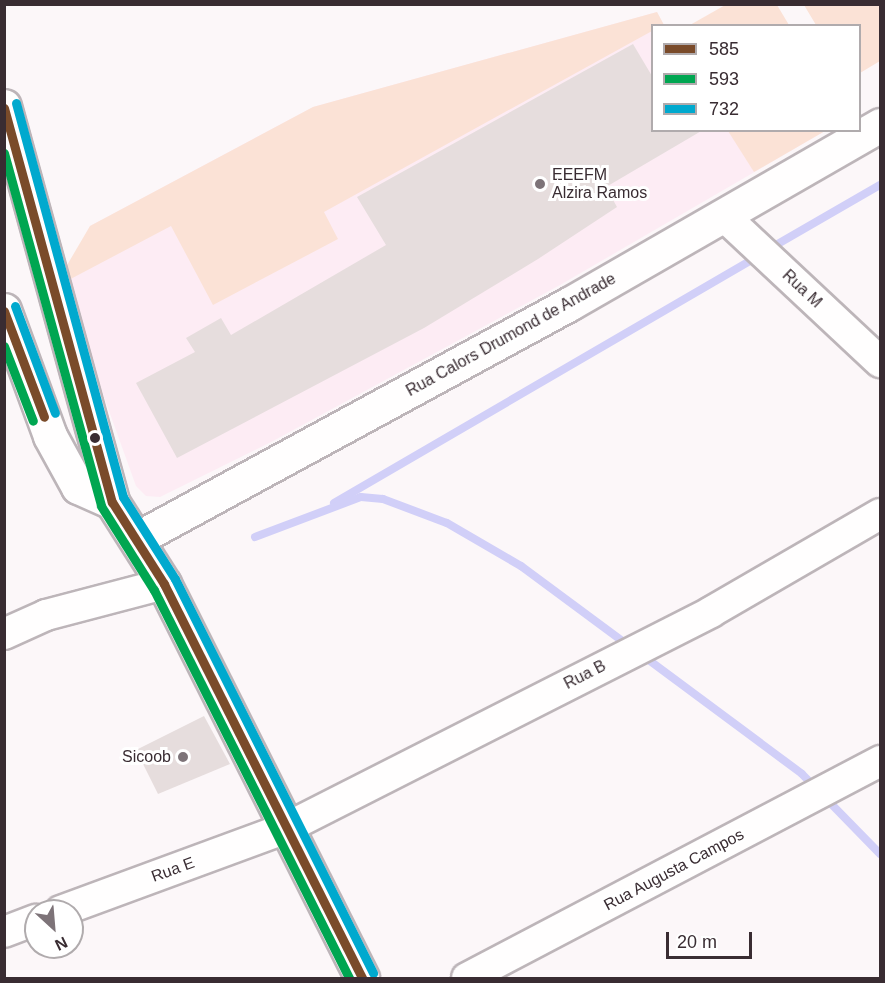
<!DOCTYPE html>
<html>
<head>
<meta charset="utf-8">
<style>
  body { margin:0 }
  #map { position:relative; width:885px; height:983px; overflow:hidden; background:#fcf7f9; font-family:Helvetica,sans-serif }
  div>[style] { position:absolute }
  [style*='--x'] { left:calc(var(--x)*1px); top:calc(var(--y)*1px); width:calc(var(--w)*1px); rotate:calc(var(--a)*1deg) }
  .built>* { inset:0; background:#fdecf4 }
  .green>* { inset:0; background:#fbe2d6 }
  .stream>* { height:8px; margin:-4px; padding:0 4px; transform-origin:4px; border-radius:4px; background:#d1cff8 }
  .building>* { inset:0; background:#e6dddd }
  .roads { filter:drop-shadow(2px 0 #bdb5b9) drop-shadow(-2px 0 #bdb5b9) drop-shadow(0 2px #bdb5b9) drop-shadow(0 -2px #bdb5b9) }
  .minor>* { height:30px; margin:-15px; padding:0 15px; transform-origin:15px; border-radius:15px; background:#fffefe }
  .tertiary>* { height:33px; margin:-16.5px; padding:0 16.5px; transform-origin:16.5px; border-radius:16.5px; background:#fffefe }
  .secondary>* { height:33px; margin:-16.5px; padding:0 16.5px; transform-origin:16.5px; border-radius:16.5px; background:#fffefe }
  .bus-1>* { height:9px; margin:-4.5px; padding:0 4.5px; transform-origin:4.5px; border-radius:4.5px; background:#7a4b2a }
  .bus-2>* { height:9px; margin:-4.5px; padding:0 4.5px; transform-origin:4.5px; border-radius:4.5px; background:#00a651 }
  .bus-3>* { height:9px; margin:-4.5px; padding:0 4.5px; transform-origin:4.5px; border-radius:4.5px; background:#00a9ce }
  .dots>* { width:16px; height:16px; translate:-50% -50%; box-sizing:border-box; border:3px solid #fff; border-radius:50% }
  span { translate:-50% -50%; white-space:nowrap; text-align:center; line-height:1.15; -webkit-text-stroke:6px #fff; paint-order:stroke }
  .poi-label { font-size:16px; color:#392c32 }
  .left { translate:0 -50%; text-align:left }
  .right { translate:-100% -50%; text-align:right }
  .street-label { font-size:16px; color:#392c32 }
  .frame { position:absolute; inset:0; border:6px solid #392c32; pointer-events:none }
  .legend { position:absolute; left:651px; top:24px; width:210px; height:108px; box-sizing:border-box; background:#fff; border:2px solid #b0abad; margin:0; padding:8px 10px; list-style:none; font-size:18px; color:#392c32 }
  .legend li { display:flex; align-items:center; gap:12px; height:30px }
  .legend b { width:30px; border:2px solid #b0abad }
  .north { position:absolute; left:24px; top:899px; width:60px; height:60px; box-sizing:border-box; background:#fff; border:2px solid #b0abad; border-radius:50%; rotate:154deg; font-size:16px; font-weight:700; line-height:24px; text-align:center; color:#392c32 }
  .north::after { content:''; display:block; margin:auto; width:21px; height:27px; background:#7d7378; clip-path:polygon(50% 0,100% 100%,50% 72%,0 100%) }
  .scale { position:absolute; left:666px; top:932px; width:86px; height:27px; box-sizing:border-box; border:3px solid #392c32; border-top:0; padding-left:8px; font-size:18px; line-height:21px; white-space:nowrap; color:#392c32; -webkit-text-stroke:4px #fff; paint-order:stroke }
</style>
</head>
<body>
<div id="map">
  <div class="built">
    <div style="clip-path:polygon(657px 12px,664px 25px,652px 26px,652px 130px,825px 131px,560px 285px,273px 441px,160px 497px,146px 496px,136px 486px,63px 283px,90px 226px,313px 107px)"></div>
  </div>
  <div class="green">
    <div style="clip-path:polygon(727px 4px,777px 5px,789px 25px,690px 25px)"></div>
    <div style="clip-path:polygon(804px 5px,880px 5px,880px 61px,860px 73px,860px 26px,816px 25px)"></div>
    <div style="clip-path:polygon(657px 12px,664px 25px,652px 26px,652px 31px,324px 212px,338px 239px,213px 305px,171px 226px,63px 283px,63px 272px,90px 226px,313px 107px)"></div>
    <div style="clip-path:polygon(728px 131px,825px 131px,754px 172px)"></div>
  </div>
  <div class="stream">
    <div style="--x:769;--y:249;--w:128;--a:-30"></div>
    <div style="--x:334;--y:503;--w:491;--a:-30.2"></div>
    <div style="--x:255;--y:537;--w:113;--a:-20.7"></div>
    <div style="--x:361;--y:497;--w:22;--a:5"></div>
    <div style="--x:383;--y:499;--w:68;--a:20.6"></div>
    <div style="--x:447;--y:523;--w:86;--a:30.2"></div>
    <div style="--x:521;--y:566;--w:134;--a:36.5"></div>
    <div style="--x:642;--y:655;--w:199;--a:36.6"></div>
    <div style="--x:802;--y:774;--w:112;--a:45.7"></div>
  </div>
  <div class="building">
    <div style="clip-path:polygon(633px 44px,652px 76px,652px 130px,703px 130px,606px 187px,617px 207px,538px 259px,424px 328px,177px 458px,136px 383px,195px 352px,186px 338px,221px 318px,231px 335px,386px 245px,357px 197px)"></div>
    <div style="clip-path:polygon(204px 716px,230px 764px,158px 794px,136px 750px)"></div>
  </div>
  <div class="roads">
    <div class="minor">
      <div style="--x:724;--y:216;--w:214;--a:43.1"></div>
      <div style="--x:4;--y:634;--w:46;--a:-24.3"></div>
      <div style="--x:46;--y:615;--w:122;--a:-14.7"></div>
      <div style="--x:61;--y:911;--w:240;--a:-20.2"></div>
      <div style="--x:286;--y:828;--w:477;--a:-26.9"></div>
      <div style="--x:711;--y:612;--w:195;--a:-30.1"></div>
      <div style="--x:4;--y:932;--w:34;--a:-21"></div>
      <div style="--x:467;--y:978;--w:467;--a:-27.7"></div>
    </div>
    <div class="tertiary">
      <div style="--x:138;--y:538;--w:490;--a:-28.5"></div>
      <div style="--x:569;--y:304;--w:359;--a:-29.9"></div>
    </div>
    <div class="secondary">
      <div style="--x:4;--y:106;--w:410;--a:74.7"></div>
      <div style="--x:112;--y:502;--w:97;--a:57.6"></div>
      <div style="--x:164;--y:584;--w:441;--a:63.3"></div>
      <div style="--x:4;--y:310;--w:134;--a:69.9"></div>
      <div style="--x:50;--y:436;--w:58;--a:61.2"></div>
      <div style="--x:78;--y:487;--w:37;--a:24"></div>
    </div>
  </div>
  <div class="bus-1">
    <div style="--x:4;--y:108;--w:409;--a:74.7"></div>
    <div style="--x:112;--y:502;--w:97;--a:57.6"></div>
    <div style="--x:164;--y:584;--w:441;--a:63.3"></div>
    <div style="--x:4;--y:311;--w:113;--a:69.3"></div>
  </div>
  <div class="bus-2">
    <div style="--x:4;--y:153;--w:366;--a:74.6"></div>
    <div style="--x:101;--y:506;--w:99;--a:57.8"></div>
    <div style="--x:154;--y:590;--w:434;--a:63.3"></div>
    <div style="--x:4;--y:346;--w:80;--a:68.9"></div>
  </div>
  <div class="bus-3">
    <div style="--x:16;--y:103;--w:408;--a:74.8"></div>
    <div style="--x:123;--y:497;--w:97;--a:57.6"></div>
    <div style="--x:175;--y:579;--w:441;--a:63.3"></div>
    <div style="--x:15;--y:306;--w:114;--a:69.5"></div>
  </div>
  <div class="dots">
    <div style="left:540px;top:184px;background:#7d7378"></div>
    <div style="left:95px;top:438px;background:#392c32"></div>
    <div style="left:183px;top:757px;background:#7d7378"></div>
  </div>
  <div class="poi-label">
    <span class="left" style="left:552px;top:184px">EEEFM<br>Alzira Ramos</span>
    <span class="right" style="left:171px;top:757px">Sicoob</span>
  </div>
  <div class="street-label">
    <span style="left:802px;top:289px;rotate:43deg">Rua M</span>
    <span style="left:511px;top:335px;rotate:-29deg">Rua Calors Drumond de Andrade</span>
    <span style="left:585px;top:675px;rotate:-27deg">Rua B</span>
    <span style="left:173px;top:870px;rotate:-20deg">Rua E</span>
    <span style="left:674px;top:870px;rotate:-28deg">Rua Augusta Campos</span>
  </div>
  <div class="frame"></div>
  <ul class="legend">
  <li><b style="height:8px;background:#7a4b2a"></b>585</li>
  <li><b style="height:8px;background:#00a651"></b>593</li>
  <li><b style="height:8px;background:#00a9ce"></b>732</li>
  </ul>
  <div class="north">N</div>
  <div class="scale">20 m</div>
</div>
</body>
</html>
